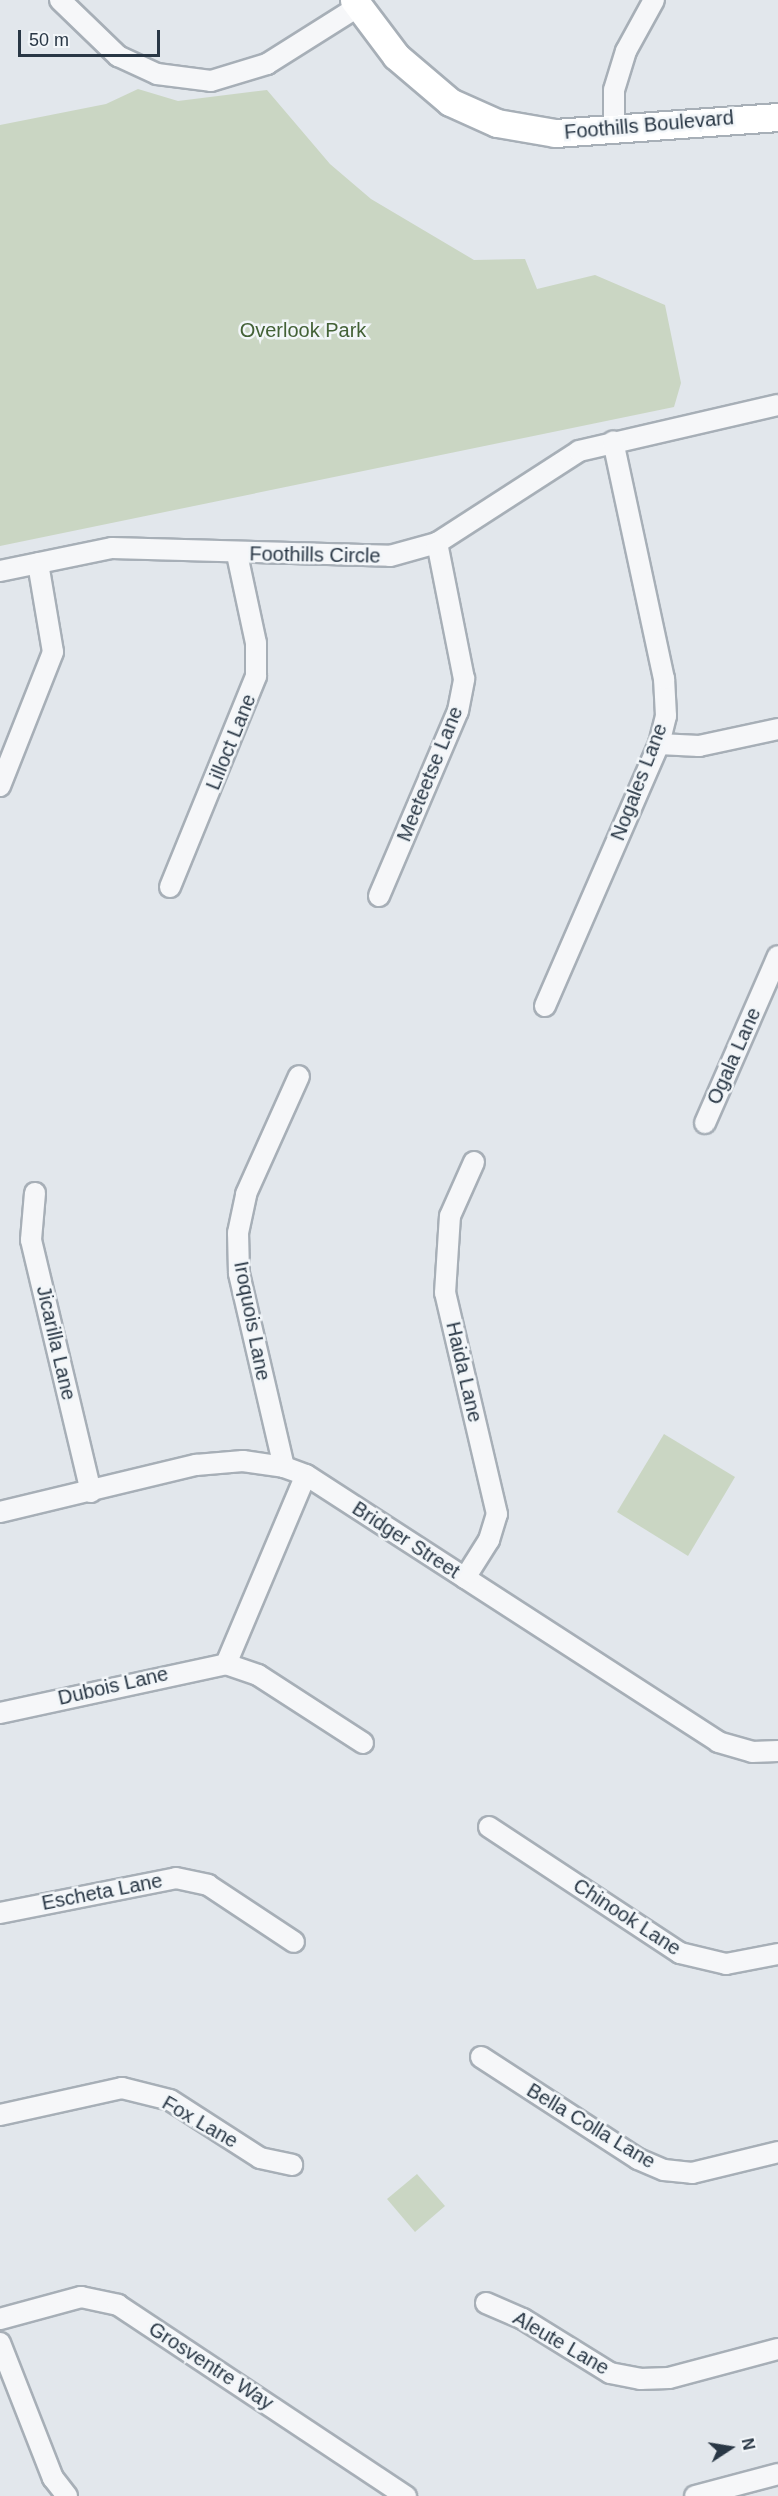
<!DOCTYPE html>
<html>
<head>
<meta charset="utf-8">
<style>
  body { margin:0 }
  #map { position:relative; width:778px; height:2496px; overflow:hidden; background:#e2e7ec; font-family:Arial,sans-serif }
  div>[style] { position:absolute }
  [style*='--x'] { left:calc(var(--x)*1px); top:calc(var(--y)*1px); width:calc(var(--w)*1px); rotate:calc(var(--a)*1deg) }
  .green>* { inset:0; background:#cad6c3 }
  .roads { filter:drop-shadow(2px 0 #a7afb7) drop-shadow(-2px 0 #a7afb7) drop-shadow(0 2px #a7afb7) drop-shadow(0 -2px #a7afb7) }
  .street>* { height:20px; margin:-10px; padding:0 10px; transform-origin:10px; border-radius:10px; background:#f6f7f9 }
  .secondary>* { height:27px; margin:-13.5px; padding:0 13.5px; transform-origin:13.5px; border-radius:13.5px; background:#fff }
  span { translate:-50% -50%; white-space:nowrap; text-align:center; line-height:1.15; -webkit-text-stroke:5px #f2f6f9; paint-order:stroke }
  .street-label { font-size:20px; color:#293745 }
  .park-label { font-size:20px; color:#436136 }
  .north { position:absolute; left:700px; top:2418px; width:60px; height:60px; -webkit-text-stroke:4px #f2f6f9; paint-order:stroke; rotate:78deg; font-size:16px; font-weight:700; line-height:24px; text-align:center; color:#293745 }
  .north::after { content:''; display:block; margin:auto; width:21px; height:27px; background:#293745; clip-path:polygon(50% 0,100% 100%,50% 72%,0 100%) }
  .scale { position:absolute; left:18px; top:30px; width:142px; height:27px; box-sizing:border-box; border:3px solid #293745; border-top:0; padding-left:8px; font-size:18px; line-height:21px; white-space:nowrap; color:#293745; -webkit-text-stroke:4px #f2f6f9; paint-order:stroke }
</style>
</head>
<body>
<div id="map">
  <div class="green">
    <div style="clip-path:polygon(138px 89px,178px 101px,267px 90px,330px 164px,371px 199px,474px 260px,525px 259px,537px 289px,595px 275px,665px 305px,681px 383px,674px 407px,0 546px,0 125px,106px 104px)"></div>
    <div style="clip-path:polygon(664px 1434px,735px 1477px,688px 1556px,617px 1512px)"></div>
    <div style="clip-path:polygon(417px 2174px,445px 2206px,415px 2232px,387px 2199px)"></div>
  </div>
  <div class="roads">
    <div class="street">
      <div style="--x:60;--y:0;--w:81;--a:44"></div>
      <div style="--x:118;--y:56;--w:43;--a:24.8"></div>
      <div style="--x:157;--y:74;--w:54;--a:7.4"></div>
      <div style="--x:211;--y:81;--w:59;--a:-16.9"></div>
      <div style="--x:267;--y:64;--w:105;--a:-32.2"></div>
      <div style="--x:614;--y:131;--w:41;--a:-90"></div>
      <div style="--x:614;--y:90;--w:41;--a:-72.9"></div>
      <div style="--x:626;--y:51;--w:58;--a:-61.2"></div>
      <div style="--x:0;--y:571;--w:114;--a:-11.6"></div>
      <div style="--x:112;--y:548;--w:278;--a:1.6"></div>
      <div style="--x:390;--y:556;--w:49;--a:-15.5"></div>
      <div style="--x:437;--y:543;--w:169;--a:-32.9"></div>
      <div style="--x:579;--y:451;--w:204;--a:-13"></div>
      <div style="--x:659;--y:744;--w:40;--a:2.9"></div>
      <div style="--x:699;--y:746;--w:81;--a:-12.1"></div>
      <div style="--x:0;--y:786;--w:144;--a:-68.4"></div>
      <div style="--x:53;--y:652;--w:90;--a:-99.6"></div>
      <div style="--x:170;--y:887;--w:228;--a:-67.8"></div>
      <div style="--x:256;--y:676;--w:33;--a:-90"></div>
      <div style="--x:256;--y:643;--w:91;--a:-102.1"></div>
      <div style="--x:379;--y:896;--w:201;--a:-66.9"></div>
      <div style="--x:458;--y:711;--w:33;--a:-79"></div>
      <div style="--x:464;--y:679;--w:139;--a:-101.2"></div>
      <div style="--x:545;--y:1006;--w:286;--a:-66.5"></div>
      <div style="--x:659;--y:744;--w:29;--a:-76"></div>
      <div style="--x:666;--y:716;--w:37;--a:-93"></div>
      <div style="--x:664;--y:679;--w:243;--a:-102.1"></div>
      <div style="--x:705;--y:1123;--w:182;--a:-66.4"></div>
      <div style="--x:35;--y:1193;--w:47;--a:94.9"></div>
      <div style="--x:31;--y:1240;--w:259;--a:76.6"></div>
      <div style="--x:284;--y:1467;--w:199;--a:-103.1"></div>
      <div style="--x:239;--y:1273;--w:40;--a:-91.4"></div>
      <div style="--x:238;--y:1233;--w:40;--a:-78"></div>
      <div style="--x:246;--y:1194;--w:129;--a:-65.8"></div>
      <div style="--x:0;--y:1512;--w:202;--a:-13.5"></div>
      <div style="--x:196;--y:1465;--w:47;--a:-4.9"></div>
      <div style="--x:243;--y:1461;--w:41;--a:8.3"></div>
      <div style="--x:284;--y:1467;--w:23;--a:20"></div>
      <div style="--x:306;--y:1475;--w:491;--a:32.9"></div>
      <div style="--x:718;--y:1742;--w:35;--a:16"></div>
      <div style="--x:752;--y:1752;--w:26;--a:-2"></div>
      <div style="--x:465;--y:1578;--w:45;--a:-57.7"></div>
      <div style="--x:489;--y:1540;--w:27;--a:-73"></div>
      <div style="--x:497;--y:1514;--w:227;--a:-103.2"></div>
      <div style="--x:445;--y:1293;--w:77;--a:-86.3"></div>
      <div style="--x:450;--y:1216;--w:59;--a:-66"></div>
      <div style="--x:226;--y:1664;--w:205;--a:-67.1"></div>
      <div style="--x:0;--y:1713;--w:231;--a:-12.2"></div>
      <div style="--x:226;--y:1664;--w:34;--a:19"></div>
      <div style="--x:258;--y:1675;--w:125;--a:32.9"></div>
      <div style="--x:489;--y:1827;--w:229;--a:33.4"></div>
      <div style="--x:680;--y:1953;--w:47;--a:13.4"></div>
      <div style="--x:726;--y:1964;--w:53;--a:-10.9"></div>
      <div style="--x:0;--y:1913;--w:179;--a:-11.2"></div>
      <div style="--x:176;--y:1878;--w:33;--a:12"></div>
      <div style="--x:208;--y:1885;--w:103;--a:33.5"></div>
      <div style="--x:481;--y:2057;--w:187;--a:33"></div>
      <div style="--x:638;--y:2159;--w:28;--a:23"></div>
      <div style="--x:664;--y:2170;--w:28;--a:6"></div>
      <div style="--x:692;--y:2173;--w:89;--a:-13.7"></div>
      <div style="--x:0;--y:2115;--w:125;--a:-12.5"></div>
      <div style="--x:122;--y:2088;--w:49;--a:14"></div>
      <div style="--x:170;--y:2100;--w:107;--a:32.8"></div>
      <div style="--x:260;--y:2158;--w:33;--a:12"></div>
      <div style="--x:486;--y:2303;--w:40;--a:23.4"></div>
      <div style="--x:523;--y:2319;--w:102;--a:31.8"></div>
      <div style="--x:610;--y:2373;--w:31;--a:11"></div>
      <div style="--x:640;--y:2379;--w:29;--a:-2"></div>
      <div style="--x:669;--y:2378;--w:113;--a:-14.9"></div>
      <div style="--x:0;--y:2319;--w:84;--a:-15.2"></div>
      <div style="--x:81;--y:2297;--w:38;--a:12"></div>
      <div style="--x:118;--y:2305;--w:346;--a:33.6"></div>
      <div style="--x:0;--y:2343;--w:145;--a:68.6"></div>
      <div style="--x:53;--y:2478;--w:23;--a:52"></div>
      <div style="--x:695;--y:2496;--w:86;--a:-14.8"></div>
    </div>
    <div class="secondary">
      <div style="--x:354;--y:0;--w:70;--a:53.1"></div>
      <div style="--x:396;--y:56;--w:71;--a:40.4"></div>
      <div style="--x:450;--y:102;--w:51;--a:24.1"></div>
      <div style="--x:497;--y:123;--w:59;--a:9.8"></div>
      <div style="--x:555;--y:133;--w:224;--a:-4.1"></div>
    </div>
  </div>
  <div class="street-label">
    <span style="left:649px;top:125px;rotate:-5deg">Foothills Boulevard</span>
    <span style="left:315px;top:555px;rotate:1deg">Foothills Circle</span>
    <span style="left:231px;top:742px;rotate:-68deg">Lilloct Lane</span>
    <span style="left:430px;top:774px;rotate:-68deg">Meeteetse Lane</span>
    <span style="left:639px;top:782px;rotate:-69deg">Nogales Lane</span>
    <span style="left:734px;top:1056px;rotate:-66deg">Ogala Lane</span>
    <span style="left:252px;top:1321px;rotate:79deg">Iroquois Lane</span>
    <span style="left:56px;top:1343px;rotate:77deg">Jicarilla Lane</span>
    <span style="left:464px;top:1372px;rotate:77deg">Haida Lane</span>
    <span style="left:406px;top:1540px;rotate:33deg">Bridger Street</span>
    <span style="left:113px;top:1686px;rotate:-13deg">Dubois Lane</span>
    <span style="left:102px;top:1892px;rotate:-11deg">Escheta Lane</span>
    <span style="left:627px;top:1917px;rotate:33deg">Chinook Lane</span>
    <span style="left:200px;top:2122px;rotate:30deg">Fox Lane</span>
    <span style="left:591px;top:2126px;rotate:31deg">Bella Colla Lane</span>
    <span style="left:561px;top:2343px;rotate:30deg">Aleute Lane</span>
    <span style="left:211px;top:2366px;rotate:33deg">Grosventre Way</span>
  </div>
  <div class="park-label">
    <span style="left:303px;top:330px">Overlook Park</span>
  </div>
  <div class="north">N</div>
  <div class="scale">50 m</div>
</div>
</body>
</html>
